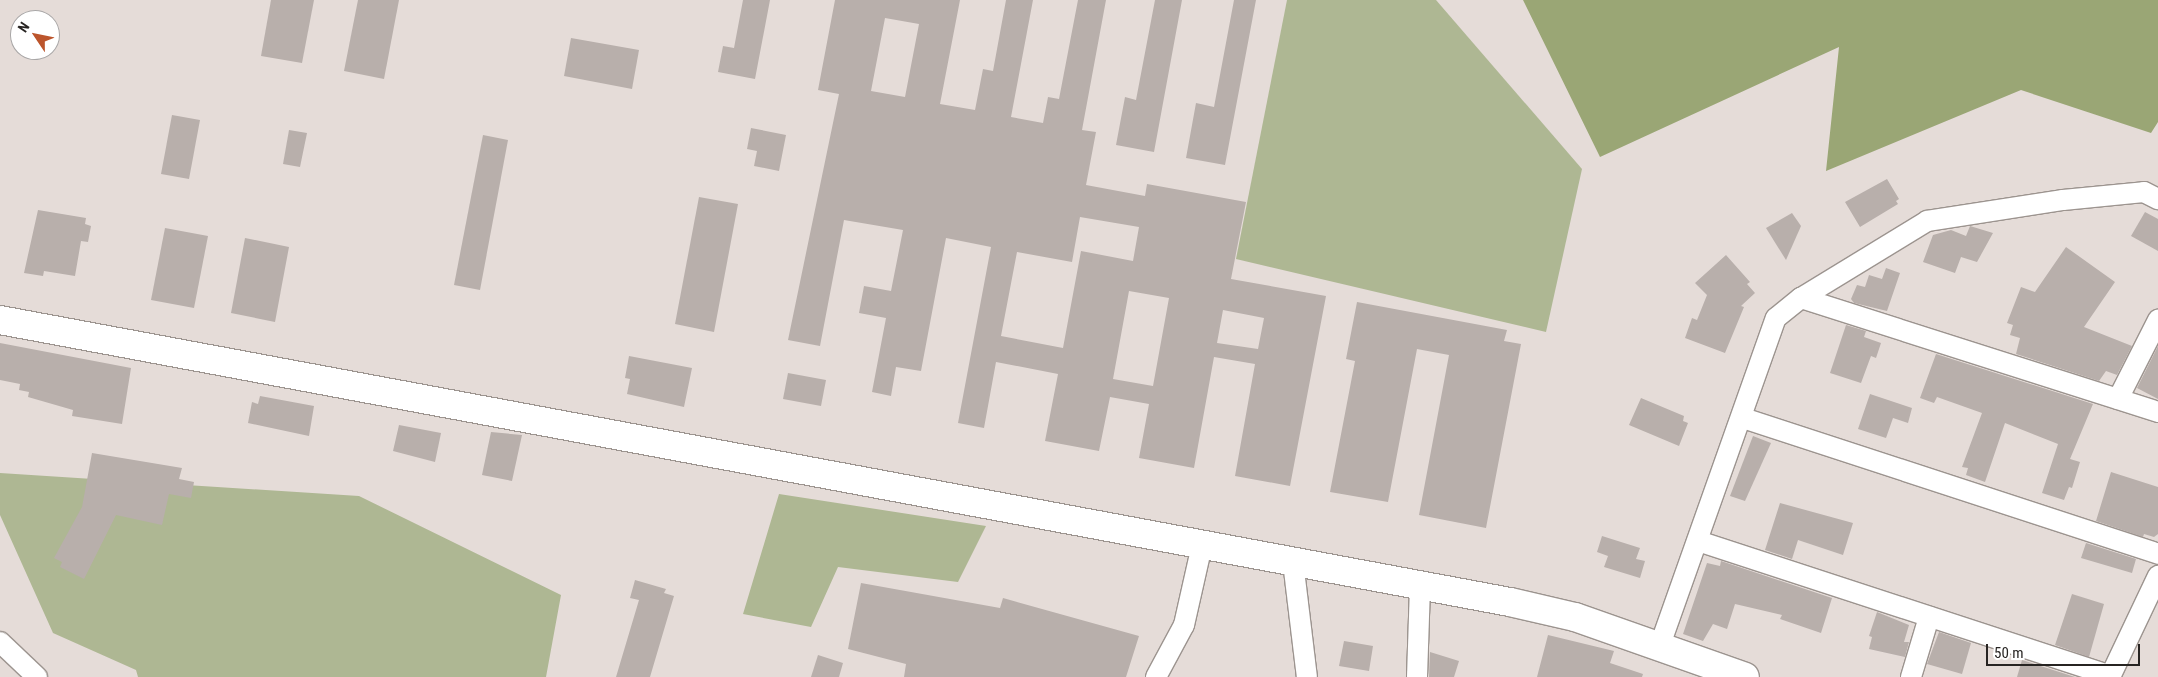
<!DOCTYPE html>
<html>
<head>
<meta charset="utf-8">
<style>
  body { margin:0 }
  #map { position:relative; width:2158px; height:677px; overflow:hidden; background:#e5dcd8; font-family:"Roboto Condensed",sans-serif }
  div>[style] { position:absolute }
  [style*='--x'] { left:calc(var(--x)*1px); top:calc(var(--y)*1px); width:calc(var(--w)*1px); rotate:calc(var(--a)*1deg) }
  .green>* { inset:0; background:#aeb793 }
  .forest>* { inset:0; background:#9aa675 }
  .building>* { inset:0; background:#b8afab }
  .roads { filter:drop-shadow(1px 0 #9c948f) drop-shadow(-1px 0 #9c948f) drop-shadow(0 1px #9c948f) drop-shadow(0 -1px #9c948f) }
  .street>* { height:20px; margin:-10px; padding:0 10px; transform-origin:10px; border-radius:10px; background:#fff }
  .secondary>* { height:28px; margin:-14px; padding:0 14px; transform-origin:14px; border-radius:14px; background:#fff }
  span { translate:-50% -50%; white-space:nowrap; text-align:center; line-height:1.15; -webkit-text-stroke:4px #fff; paint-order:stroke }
  .north { position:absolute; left:10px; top:10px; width:50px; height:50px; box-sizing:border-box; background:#fff; border:1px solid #a9a7a7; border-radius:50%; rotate:304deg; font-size:14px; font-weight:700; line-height:20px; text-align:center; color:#272422 }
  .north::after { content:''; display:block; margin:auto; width:18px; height:22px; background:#bc552c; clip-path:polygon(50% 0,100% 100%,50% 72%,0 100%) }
  .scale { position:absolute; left:1986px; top:644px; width:154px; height:22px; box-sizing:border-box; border:2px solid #272422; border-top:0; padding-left:6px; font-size:15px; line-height:18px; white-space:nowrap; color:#272422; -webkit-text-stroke:4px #fff; paint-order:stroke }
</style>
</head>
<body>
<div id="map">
  <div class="green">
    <div style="clip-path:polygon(1287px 0,1436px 0,1582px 169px,1546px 332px,1236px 259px)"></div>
    <div style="clip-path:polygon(0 473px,359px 496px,561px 595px,546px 677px,138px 677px,136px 670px,53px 633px,0 515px)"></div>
    <div style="clip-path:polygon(779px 494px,986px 526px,958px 582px,838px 567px,811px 627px,743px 614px)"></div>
  </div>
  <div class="forest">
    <div style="clip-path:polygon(1523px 0,2158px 0,2158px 122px,2151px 133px,2021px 90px,1826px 171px,1839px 47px,1600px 157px)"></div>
  </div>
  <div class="building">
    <div style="clip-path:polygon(271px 0,314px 0,302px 63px,261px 56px)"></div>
    <div style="clip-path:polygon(358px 0,399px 0,384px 79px,344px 71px)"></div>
    <div style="clip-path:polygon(743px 0,770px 0,755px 79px,718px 72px,723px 46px,734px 48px)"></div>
    <div style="clip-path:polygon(evenodd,835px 0,960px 0,940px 104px,975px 110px,983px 69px,993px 71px,1006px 0,1033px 0,1011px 117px,1043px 123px,1048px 97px,1059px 99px,1078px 0,1106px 0,1082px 130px,1096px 132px,1086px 185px,1145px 196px,1147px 184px,1246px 202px,1231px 279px,1326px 296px,1290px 486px,1235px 476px,1255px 364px,1214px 357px,1194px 468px,1139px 458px,1149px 404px,1110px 397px,1099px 451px,1045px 441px,1058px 374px,996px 362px,984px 428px,958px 423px,991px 247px,946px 238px,921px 371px,896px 367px,891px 396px,872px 392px,886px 318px,859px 313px,864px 286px,891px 291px,903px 230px,844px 220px,820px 346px,788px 340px,839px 94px,818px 90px,835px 0,885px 18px,919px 24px,905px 97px,871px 91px,885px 18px,835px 0,1080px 217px,1139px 227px,1133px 261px,1081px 251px,1063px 348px,1001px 336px,1017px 252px,1072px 262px,1080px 217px,835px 0,1129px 291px,1169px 298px,1153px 386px,1113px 379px,1129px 291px,835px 0,1223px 310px,1264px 318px,1258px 349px,1217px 343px,1223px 310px)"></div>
    <div style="clip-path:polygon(1155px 0,1182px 0,1154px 152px,1116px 145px,1125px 97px,1136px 100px)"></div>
    <div style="clip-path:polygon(1234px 0,1256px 0,1225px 165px,1186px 158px,1196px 103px,1214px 107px)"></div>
    <div style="clip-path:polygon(571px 38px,639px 50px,632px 89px,564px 76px)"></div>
    <div style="clip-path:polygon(172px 115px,200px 120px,189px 179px,161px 174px)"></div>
    <div style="clip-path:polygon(751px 128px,786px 135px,779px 171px,754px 166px,757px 151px,747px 149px)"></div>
    <div style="clip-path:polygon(289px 130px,307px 133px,300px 167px,283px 164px)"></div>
    <div style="clip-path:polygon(483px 135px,508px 140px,480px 290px,454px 285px)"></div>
    <div style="clip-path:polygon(1887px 179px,1899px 199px,1896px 201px,1898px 204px,1860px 227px,1845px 202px)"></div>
    <div style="clip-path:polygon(699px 197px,738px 204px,714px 332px,675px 324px)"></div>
    <div style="clip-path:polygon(38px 210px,86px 218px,85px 224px,91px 226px,88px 242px,81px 241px,75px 276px,44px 271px,43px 276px,24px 273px)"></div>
    <div style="clip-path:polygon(2145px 212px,2158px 219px,2158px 251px,2131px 236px)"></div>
    <div style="clip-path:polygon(1792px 213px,1801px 226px,1786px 260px,1766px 228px)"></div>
    <div style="clip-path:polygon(1970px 226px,1993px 233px,1977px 262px,1961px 257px,1955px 273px,1923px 262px,1933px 235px,1951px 230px,1966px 236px)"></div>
    <div style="clip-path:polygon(165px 228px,208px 236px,194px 308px,151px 300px)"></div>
    <div style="clip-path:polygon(245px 238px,289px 247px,275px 322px,231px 313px)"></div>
    <div style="clip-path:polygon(2066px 247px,2115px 282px,2084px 327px,2132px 346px,2117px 375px,2106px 371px,2099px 381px,2016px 354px,2020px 338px,2010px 335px,2013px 325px,2007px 323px,2021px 287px,2035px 292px)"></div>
    <div style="clip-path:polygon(1726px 255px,1750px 282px,1747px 284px,1755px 293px,1741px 306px,1744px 307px,1725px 353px,1685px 338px,1692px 318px,1697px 320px,1707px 295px,1695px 283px)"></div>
    <div style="clip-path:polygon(1886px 268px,1900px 273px,1887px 311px,1854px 303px,1851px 299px,1857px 285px,1865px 287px,1869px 275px,1882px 279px)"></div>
    <div style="clip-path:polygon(1357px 302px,1507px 330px,1504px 341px,1521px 344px,1486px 528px,1419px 515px,1449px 355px,1417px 349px,1388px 502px,1330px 492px,1355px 361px,1346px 359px)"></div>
    <div style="clip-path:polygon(1846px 325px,1866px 331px,1864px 337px,1881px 343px,1876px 358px,1871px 356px,1861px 383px,1830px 373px)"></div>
    <div style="clip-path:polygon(0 343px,131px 368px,122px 424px,72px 416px,73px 410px,28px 397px,29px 392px,19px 390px,20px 384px,0 380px)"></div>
    <div style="clip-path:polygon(2158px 346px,2158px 399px,2137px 388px)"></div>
    <div style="clip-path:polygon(1936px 354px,2093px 404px,2070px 459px,2080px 462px,2072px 488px,2069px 487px,2064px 500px,2042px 493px,2058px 444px,2005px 423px,1985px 482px,1966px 475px,1968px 468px,1962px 467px,1982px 413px,1937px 397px,1934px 403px,1920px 398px)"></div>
    <div style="clip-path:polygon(629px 356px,692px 368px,684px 407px,627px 394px,630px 379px,625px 378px)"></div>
    <div style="clip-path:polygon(788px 373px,826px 380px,821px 406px,783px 399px)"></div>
    <div style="clip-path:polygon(1870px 394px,1912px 408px,1908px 423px,1893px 418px,1886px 438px,1858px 429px)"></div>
    <div style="clip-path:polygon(260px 396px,314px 406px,309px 436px,248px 423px,252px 402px,258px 404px)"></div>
    <div style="clip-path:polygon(1641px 398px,1684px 416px,1683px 421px,1688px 423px,1679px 446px,1629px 425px)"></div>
    <div style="clip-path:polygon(399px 425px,441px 433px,435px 462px,393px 451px)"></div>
    <div style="clip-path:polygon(491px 432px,522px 435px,512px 481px,482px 475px)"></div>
    <div style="clip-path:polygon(1753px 436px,1771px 443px,1745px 501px,1730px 496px)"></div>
    <div style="clip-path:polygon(92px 453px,182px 468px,179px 479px,194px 482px,191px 498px,169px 494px,162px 525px,116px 515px,84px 579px,60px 567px,62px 562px,54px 558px,82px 507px)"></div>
    <div style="clip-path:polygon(2111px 472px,2158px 487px,2158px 534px,2154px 537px,2144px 534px,2143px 537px,2096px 521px)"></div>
    <div style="clip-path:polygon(1780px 503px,1853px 523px,1843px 555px,1798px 540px,1792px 559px,1765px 550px)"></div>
    <div style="clip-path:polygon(1602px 536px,1640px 548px,1636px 559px,1645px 561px,1640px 578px,1604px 567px,1608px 556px,1597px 552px)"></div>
    <div style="clip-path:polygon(2086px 543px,2136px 559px,2132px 573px,2081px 558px)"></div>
    <div style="clip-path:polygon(1721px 561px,1832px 598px,1821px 633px,1780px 619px,1782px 615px,1735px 604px,1727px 629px,1713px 624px,1703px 641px,1683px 634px,1707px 563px,1720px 566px)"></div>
    <div style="clip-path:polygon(635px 580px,666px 589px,664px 593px,674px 596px,650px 677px,616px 677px,639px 600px,630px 598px)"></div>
    <div style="clip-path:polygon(861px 583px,1000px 608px,1003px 598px,1139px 636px,1126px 677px,904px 677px,906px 664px,848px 649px)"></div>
    <div style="clip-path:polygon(2072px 594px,2104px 604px,2089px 657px,2055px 645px)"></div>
    <div style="clip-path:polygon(1877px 612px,1909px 625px,1904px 642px,1909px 642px,1905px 657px,1869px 649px,1872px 637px,1869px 636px)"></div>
    <div style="clip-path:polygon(1939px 632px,1971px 643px,1962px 674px,1927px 664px)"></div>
    <div style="clip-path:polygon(1548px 635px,1614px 651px,1610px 663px,1643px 674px,1642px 677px,1537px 677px)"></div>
    <div style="clip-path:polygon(1344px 641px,1373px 646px,1369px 671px,1339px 666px)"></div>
    <div style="clip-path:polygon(1430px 652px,1459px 661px,1454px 677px,1429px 677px)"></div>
    <div style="clip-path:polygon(818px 655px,843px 663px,839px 677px,811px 677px)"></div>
    <div style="clip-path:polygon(2022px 660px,2075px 677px,2017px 677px)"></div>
  </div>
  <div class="roads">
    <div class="street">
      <div style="--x:1801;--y:298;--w:375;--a:17.7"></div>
      <div style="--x:2118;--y:399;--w:89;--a:-63.1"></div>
      <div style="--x:1743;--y:418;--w:437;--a:18.1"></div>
      <div style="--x:1698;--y:541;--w:434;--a:18.1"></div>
      <div style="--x:1293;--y:562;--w:116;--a:83.1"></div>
      <div style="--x:0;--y:642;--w:51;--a:43.4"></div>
      <div style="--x:1660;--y:645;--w:347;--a:-70.5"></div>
      <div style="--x:1776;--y:318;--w:32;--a:-39"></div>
      <div style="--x:1801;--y:298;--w:148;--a:-31.4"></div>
      <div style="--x:1927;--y:221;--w:138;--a:-8.8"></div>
      <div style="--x:2063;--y:200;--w:81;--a:-5.6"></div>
      <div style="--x:2144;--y:192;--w:16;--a:27"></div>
      <div style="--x:1156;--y:677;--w:59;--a:-61.7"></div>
      <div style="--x:1184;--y:625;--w:82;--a:-77.3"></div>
      <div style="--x:1417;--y:677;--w:91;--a:-88.1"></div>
      <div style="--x:1911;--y:677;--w:63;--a:-73.3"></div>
      <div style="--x:2110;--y:677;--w:112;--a:-64.6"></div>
    </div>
    <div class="secondary">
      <div style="--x:0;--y:320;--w:1536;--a:10.58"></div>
      <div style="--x:1510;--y:602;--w:67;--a:13"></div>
      <div style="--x:1575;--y:617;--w:180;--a:19.4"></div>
    </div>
  </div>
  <div class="north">N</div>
  <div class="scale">50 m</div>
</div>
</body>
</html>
